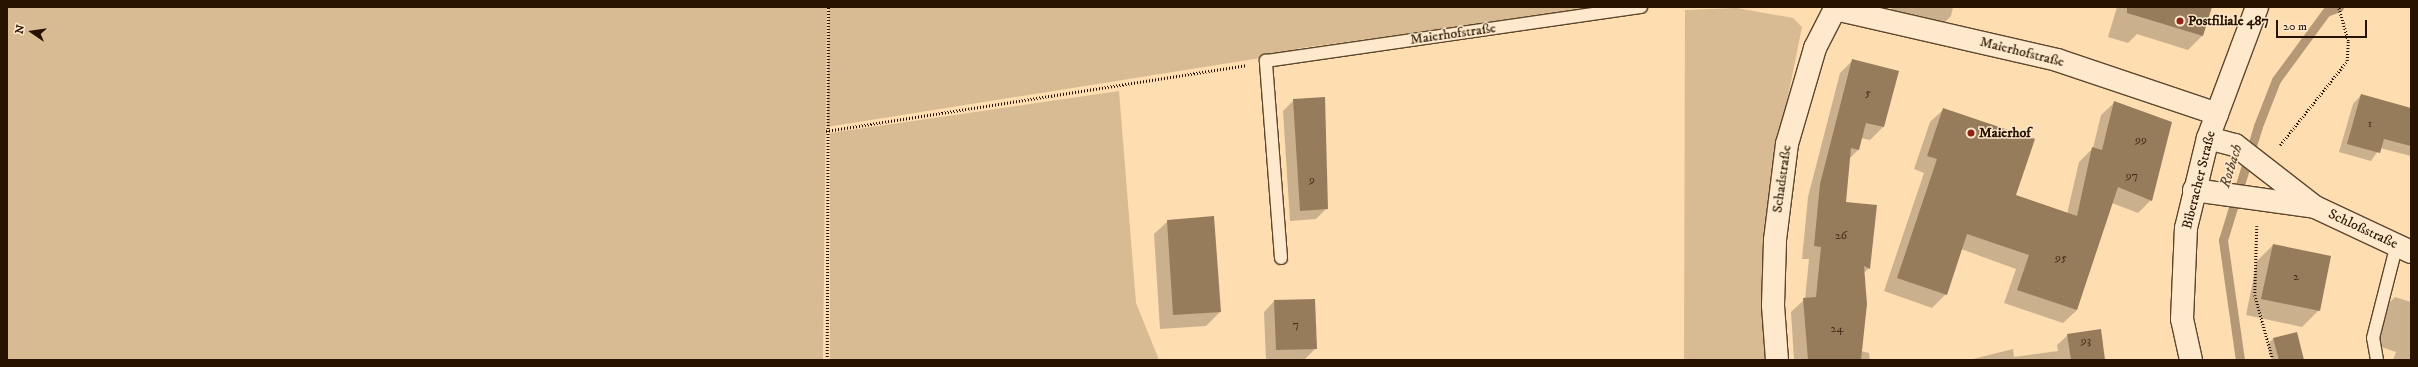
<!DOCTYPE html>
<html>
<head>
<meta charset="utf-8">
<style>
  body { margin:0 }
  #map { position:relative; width:2418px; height:367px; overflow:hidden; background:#feddb1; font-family:"IM FELL DW Pica",serif }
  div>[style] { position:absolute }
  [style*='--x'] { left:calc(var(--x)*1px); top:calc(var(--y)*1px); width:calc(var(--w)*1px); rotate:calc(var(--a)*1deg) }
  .green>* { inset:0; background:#d9bb93 }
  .shadow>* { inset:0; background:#0003 }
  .stream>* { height:9px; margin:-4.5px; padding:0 4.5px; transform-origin:4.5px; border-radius:4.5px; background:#b59875 }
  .building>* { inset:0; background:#977c5c }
  .path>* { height:2.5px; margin-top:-1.25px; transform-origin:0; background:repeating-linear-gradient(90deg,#271300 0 1px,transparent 0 3px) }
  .roads { filter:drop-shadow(1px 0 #5d462c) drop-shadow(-1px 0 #5d462c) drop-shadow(0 1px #5d462c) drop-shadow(0 -1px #5d462c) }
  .lane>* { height:12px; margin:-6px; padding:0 6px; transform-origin:6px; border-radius:6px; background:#fee9cc }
  .street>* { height:22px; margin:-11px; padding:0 11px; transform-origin:11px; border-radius:11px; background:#fee9cc }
  .secondary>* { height:22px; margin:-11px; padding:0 11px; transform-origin:11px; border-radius:11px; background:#fee9cc }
  .dots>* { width:11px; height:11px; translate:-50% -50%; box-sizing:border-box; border:2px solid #fee9cc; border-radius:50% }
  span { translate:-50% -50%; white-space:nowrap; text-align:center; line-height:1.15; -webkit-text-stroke:3px #fee9cc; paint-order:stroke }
  .number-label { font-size:12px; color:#432d17 }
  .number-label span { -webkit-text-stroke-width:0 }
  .poi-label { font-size:14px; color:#271300; font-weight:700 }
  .left { translate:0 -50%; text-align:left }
  .street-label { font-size:14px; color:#271300 }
  .water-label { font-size:15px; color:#60482f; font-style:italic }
  .frame { position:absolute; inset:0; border:8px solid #271300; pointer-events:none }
  .north { position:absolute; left:12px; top:12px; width:40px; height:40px; -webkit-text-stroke:3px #fee9cc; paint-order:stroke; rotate:283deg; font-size:11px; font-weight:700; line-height:16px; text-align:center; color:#271300 }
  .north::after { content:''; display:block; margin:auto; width:14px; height:18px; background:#271300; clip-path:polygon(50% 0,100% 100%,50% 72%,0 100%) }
  .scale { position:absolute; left:2276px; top:20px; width:91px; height:18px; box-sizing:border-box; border:2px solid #271300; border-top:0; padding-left:5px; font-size:12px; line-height:14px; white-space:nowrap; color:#271300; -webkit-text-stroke:3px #fee9cc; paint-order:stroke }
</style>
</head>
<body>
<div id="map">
  <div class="green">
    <div style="clip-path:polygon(7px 7px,827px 7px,823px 360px,7px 360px)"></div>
    <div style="clip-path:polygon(829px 7px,1605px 7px,1301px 48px,1267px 57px,827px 127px)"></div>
    <div style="clip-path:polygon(1737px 8px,1793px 18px,1802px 27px,1769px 190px,1768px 360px,1684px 360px,1685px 10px)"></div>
    <div style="clip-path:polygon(1119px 91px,1136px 303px,1159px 360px,830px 360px,830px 133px)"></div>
  </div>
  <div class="shadow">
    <div style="clip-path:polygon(1892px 7px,1953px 7px,1951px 16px,1940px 27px,1891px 15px)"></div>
    <div style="clip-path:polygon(2117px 7px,2211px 7px,2202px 36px,2188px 50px,2137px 34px,2128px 43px,2108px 37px)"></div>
    <div style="clip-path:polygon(1853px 60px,1898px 71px,1883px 127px,1870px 140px,1861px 138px,1858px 150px,1849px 159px,1845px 203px,1869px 268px,1863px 274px,1861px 351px,1869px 353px,1870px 360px,1794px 360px,1791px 312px,1805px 299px,1809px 259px,1802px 259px,1808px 197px,1840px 73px)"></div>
    <div style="clip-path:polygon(2361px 95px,2411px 110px,2411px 156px,2380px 148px,2371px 161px,2339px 152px,2353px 104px)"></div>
    <div style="clip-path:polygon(1324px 98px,1327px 208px,1316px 219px,1290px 221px,1283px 111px,1294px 100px)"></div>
    <div style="clip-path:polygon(2115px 102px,2151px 200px,2138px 213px,2112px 203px,2077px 310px,2063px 323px,2004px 303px,2016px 269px,1961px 249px,1946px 294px,1932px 308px,1884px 291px,1924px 173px,1914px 169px,1930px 122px,1944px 109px,2015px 196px,2067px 214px,2079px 162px,2093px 148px,2101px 115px)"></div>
    <div style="clip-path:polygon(1168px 221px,1220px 312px,1206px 326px,1160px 329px,1154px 234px)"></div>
    <div style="clip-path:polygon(2273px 245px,2319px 310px,2302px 327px,2246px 315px,2257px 261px)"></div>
    <div style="clip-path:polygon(2395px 297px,2411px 302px,2411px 360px,2393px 360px,2396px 352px,2378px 346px,2385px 307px)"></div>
    <div style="clip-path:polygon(1274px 301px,1316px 348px,1305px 359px,1266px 360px,1264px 312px)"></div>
    <div style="clip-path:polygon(2068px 335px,2104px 360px,1969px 360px,2013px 349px,2014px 357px,2058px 351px,2057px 345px)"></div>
    <div style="clip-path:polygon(2273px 339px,2303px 360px,2272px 360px,2267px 345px)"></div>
  </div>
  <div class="stream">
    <div style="--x:2240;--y:360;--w:121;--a:-98.1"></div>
    <div style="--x:2223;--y:240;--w:119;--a:-72.9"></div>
    <div style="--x:2258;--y:126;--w:49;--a:-68.6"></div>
    <div style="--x:2276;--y:80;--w:84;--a:-53.7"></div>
    <div style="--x:2326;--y:12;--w:14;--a:-21"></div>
  </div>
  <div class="building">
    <div style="clip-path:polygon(2127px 7px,2212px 7px,2203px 36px,2127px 13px)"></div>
    <div style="clip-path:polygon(1852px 59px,1899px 71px,1884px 127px,1866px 123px,1859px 150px,1851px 148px,1846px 202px,1877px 205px,1870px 269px,1864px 266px,1867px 304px,1861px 360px,1808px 360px,1803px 298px,1816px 297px,1821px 247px,1814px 246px,1820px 184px)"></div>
    <div style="clip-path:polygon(2361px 94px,2411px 108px,2411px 146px,2384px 139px,2380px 153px,2347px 144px)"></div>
    <div style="clip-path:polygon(1325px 97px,1328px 209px,1300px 211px,1293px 99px)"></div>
    <div style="clip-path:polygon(2114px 101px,2172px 122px,2152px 201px,2118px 187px,2077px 310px,2017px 290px,2029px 255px,1967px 234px,1947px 295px,1897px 278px,1937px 159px,1927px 156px,1943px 108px,2035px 139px,2016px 195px,2077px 216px,2092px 147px,2102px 150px)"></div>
    <div style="clip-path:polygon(1214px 216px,1221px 312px,1173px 315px,1167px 220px)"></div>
    <div style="clip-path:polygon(2273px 244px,2331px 256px,2320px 311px,2261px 299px)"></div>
    <div style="clip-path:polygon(1315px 299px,1317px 349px,1276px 350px,1274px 300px)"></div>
    <div style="clip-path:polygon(2101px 329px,2105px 360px,2071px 360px,2067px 334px)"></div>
    <div style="clip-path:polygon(2297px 332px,2304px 360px,2279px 360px,2273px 338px)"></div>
  </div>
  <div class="path">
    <div style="--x:826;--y:131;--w:425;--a:-8.9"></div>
    <div style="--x:2280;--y:145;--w:107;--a:-51.4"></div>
    <div style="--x:2347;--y:61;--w:20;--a:-87"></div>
    <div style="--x:2348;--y:41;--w:35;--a:-106"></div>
    <div style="--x:2257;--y:226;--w:69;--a:91.7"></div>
    <div style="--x:2255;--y:295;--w:67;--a:74.5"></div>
    <div style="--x:827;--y:360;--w:353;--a:-89.8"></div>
  </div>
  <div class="roads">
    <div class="lane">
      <div style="--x:1281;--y:258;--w:198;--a:-94.4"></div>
      <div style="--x:1266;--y:61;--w:379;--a:-8.2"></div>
      <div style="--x:2377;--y:360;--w:22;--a:-100"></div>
      <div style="--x:2373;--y:338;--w:97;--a:-75.7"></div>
    </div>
    <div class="street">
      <div style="--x:1835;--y:9;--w:228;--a:12.9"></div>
      <div style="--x:2057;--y:60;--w:169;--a:18.6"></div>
      <div style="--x:1777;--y:360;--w:55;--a:-94.2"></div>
      <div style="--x:1773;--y:305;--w:65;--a:-88.2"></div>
      <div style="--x:1775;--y:240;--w:97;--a:-82.9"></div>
      <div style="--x:1787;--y:144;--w:100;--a:-73.7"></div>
      <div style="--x:1815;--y:48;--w:46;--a:-62.9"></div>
    </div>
    <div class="secondary">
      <div style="--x:2208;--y:138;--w:28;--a:15"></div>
      <div style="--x:2235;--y:145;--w:101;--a:37.8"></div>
      <div style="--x:2315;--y:207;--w:106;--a:25.1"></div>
      <div style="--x:2194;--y:190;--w:122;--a:8"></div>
      <div style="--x:2191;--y:360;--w:42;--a:-102.4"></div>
      <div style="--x:2182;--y:319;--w:91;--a:-87.5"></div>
      <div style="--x:2186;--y:228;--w:93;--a:-76.3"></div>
      <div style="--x:2208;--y:138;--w:140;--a:-69.5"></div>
    </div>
  </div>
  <div class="dots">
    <div style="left:2180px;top:21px;background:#8f2418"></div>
    <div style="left:1971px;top:133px;background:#8f2418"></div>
  </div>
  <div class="number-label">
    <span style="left:1868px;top:93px">5</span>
    <span style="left:2370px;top:124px">1</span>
    <span style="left:2141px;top:140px">99</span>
    <span style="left:2132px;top:176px">97</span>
    <span style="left:1312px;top:180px">9</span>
    <span style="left:1841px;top:236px">26</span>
    <span style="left:2061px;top:258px">95</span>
    <span style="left:2296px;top:277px">2</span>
    <span style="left:1296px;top:325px">7</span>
    <span style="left:1837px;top:329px">24</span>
    <span style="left:2086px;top:341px">93</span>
  </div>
  <div class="poi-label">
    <span class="left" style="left:2188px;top:21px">Postfiliale 487</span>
    <span class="left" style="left:1979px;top:133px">Maierhof</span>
  </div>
  <div class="street-label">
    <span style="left:1453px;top:34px;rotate:-8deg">Maierhofstraße</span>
    <span style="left:2022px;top:52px;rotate:14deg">Maierhofstraße</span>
    <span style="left:1782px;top:179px;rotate:-82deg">Schadstraße</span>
    <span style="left:2199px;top:180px;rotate:-76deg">Biberacher Straße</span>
    <span style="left:2363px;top:229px;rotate:25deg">Schloßstraße</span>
  </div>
  <div class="water-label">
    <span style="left:2231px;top:166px;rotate:-73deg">Rotbach</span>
  </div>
  <div class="frame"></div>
  <div class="north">N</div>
  <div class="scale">20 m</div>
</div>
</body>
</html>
